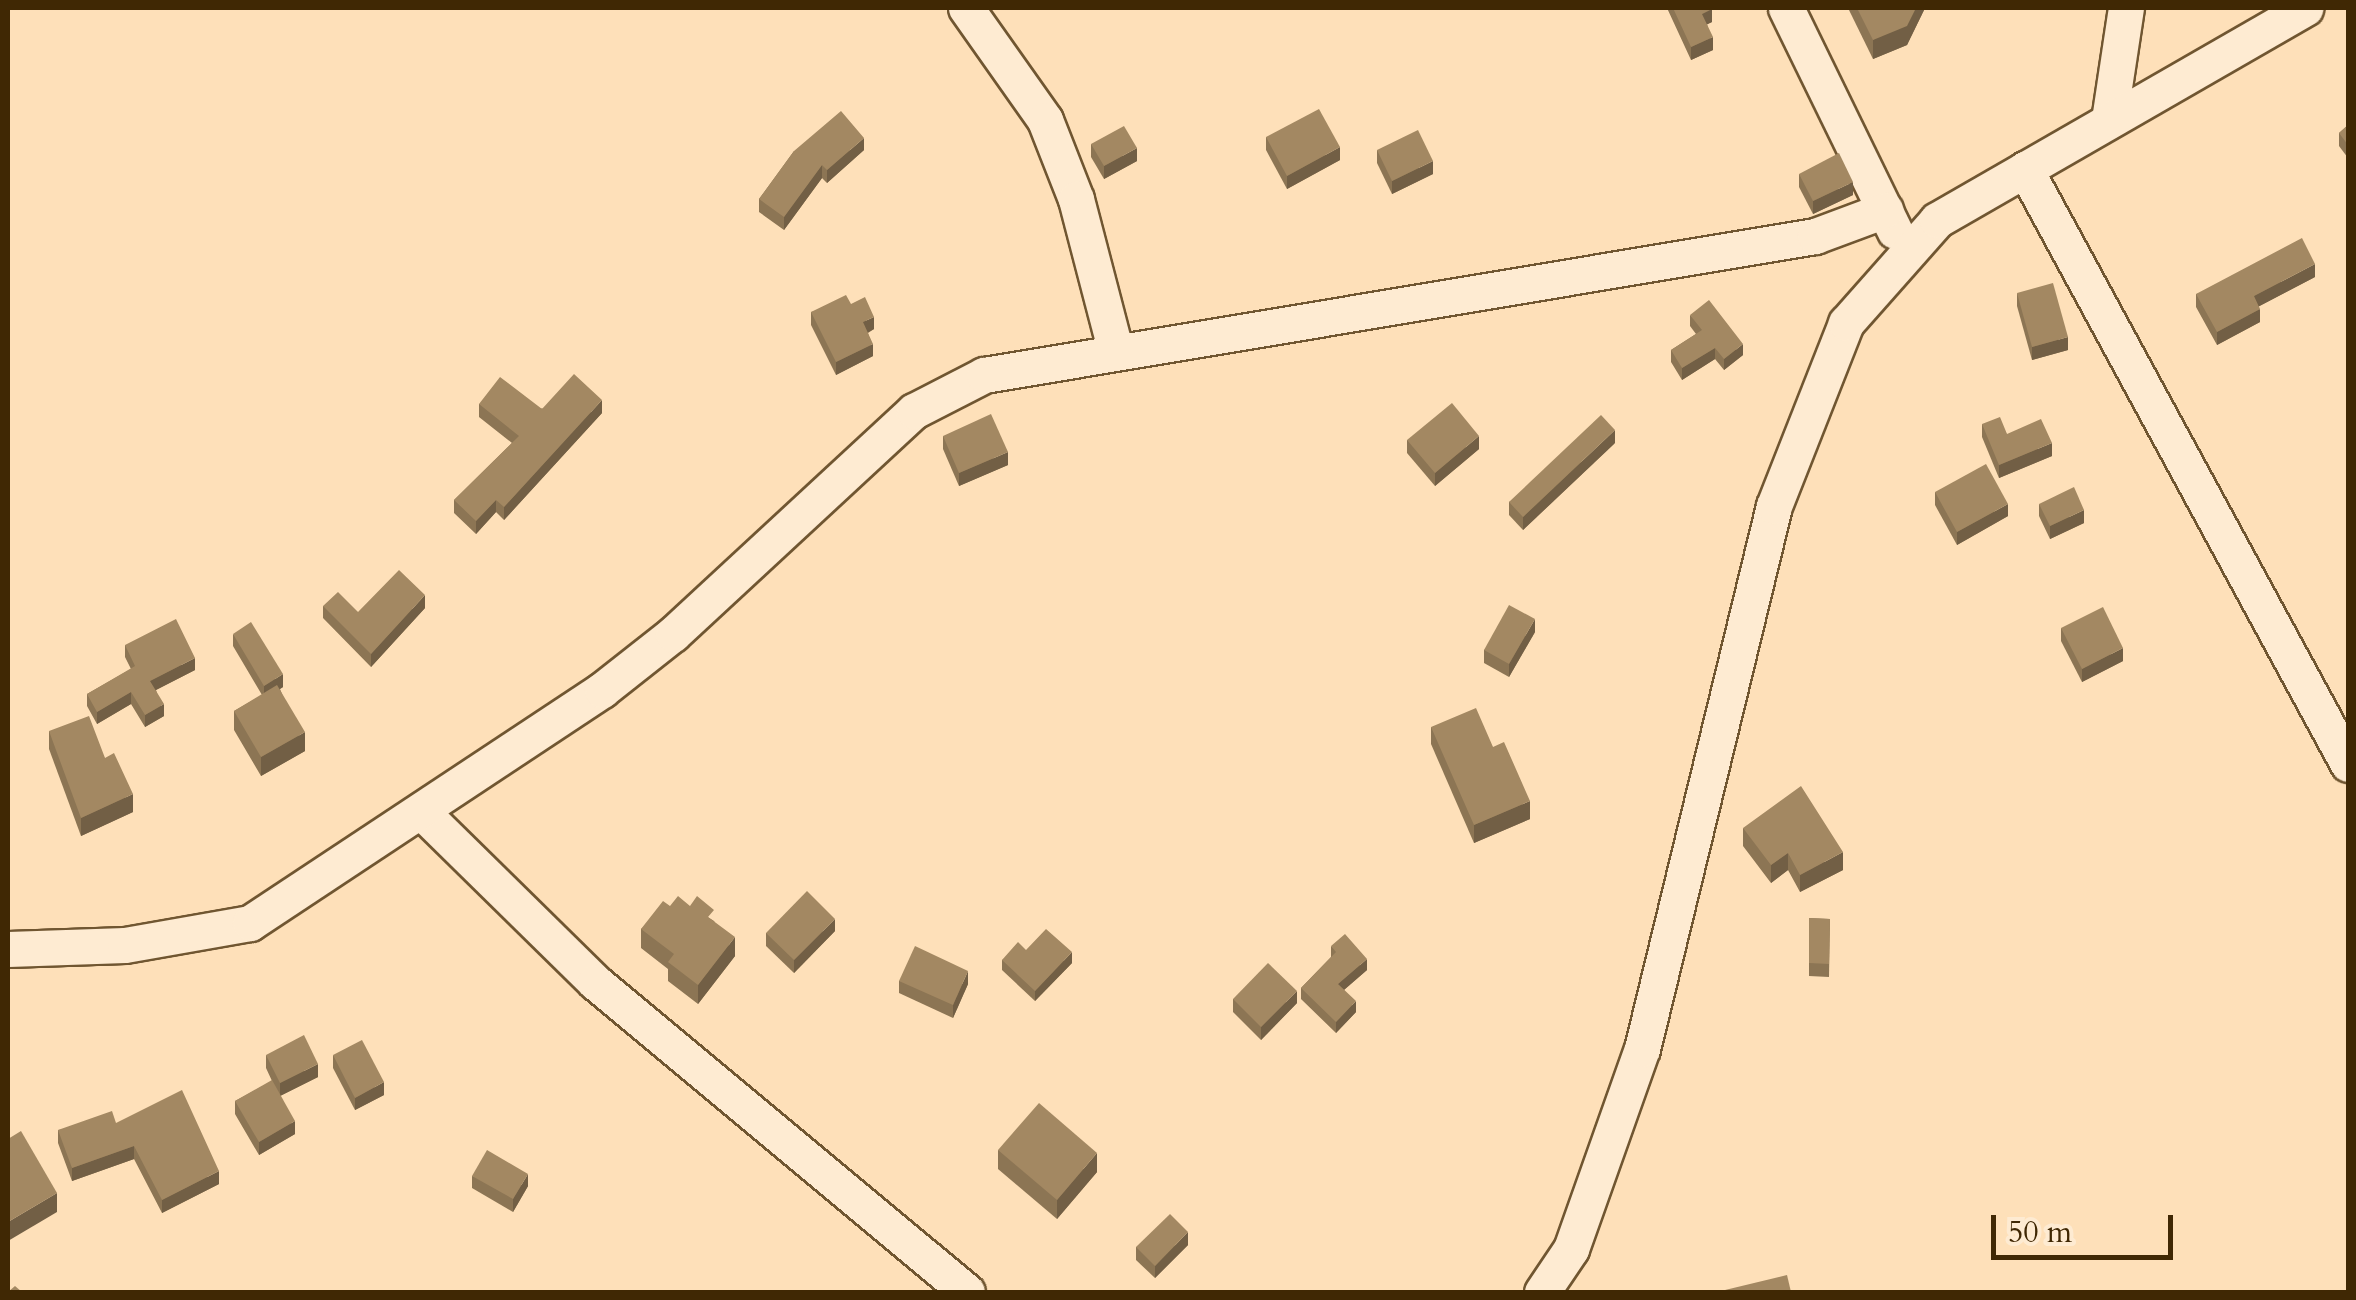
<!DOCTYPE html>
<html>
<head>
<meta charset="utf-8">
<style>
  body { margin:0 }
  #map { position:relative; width:2356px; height:1300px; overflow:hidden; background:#fee0b9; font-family:Cardo,serif }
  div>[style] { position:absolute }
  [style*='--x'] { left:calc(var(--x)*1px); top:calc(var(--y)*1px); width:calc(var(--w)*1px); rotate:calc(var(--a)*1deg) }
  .roads { filter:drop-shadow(2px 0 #705631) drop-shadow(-2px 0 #705631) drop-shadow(0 2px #705631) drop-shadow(0 -2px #705631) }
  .minor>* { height:35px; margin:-17.5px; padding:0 17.5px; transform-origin:17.5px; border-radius:17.5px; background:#feebd2 }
  .wall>* { inset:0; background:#8c7554 }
  .shaded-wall>* { inset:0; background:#725f45 }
  .building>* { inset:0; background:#a38862 }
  span { translate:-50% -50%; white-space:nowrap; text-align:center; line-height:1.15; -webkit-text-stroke:9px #feebd2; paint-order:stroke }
  .frame { position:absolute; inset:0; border:10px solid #402804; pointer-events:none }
  .scale { position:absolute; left:1991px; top:1215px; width:182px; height:45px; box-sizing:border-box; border:5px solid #402804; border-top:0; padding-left:12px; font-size:30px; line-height:35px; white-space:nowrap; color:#402804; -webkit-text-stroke:8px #feebd2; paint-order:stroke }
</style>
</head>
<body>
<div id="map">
  <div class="roads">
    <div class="minor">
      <div style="--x:966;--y:8;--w:137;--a:54.8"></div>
      <div style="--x:1045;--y:120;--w:85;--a:68.6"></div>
      <div style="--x:1076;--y:199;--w:155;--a:75.4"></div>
      <div style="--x:1786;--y:8;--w:248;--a:64"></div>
      <div style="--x:2109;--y:120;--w:113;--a:-81.4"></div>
      <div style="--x:2025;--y:169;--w:677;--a:61.5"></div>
      <div style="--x:421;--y:811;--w:244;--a:44.5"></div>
      <div style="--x:595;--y:982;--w:484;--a:39.8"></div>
      <div style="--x:8;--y:949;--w:117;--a:-2"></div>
      <div style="--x:125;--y:945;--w:127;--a:-10"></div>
      <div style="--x:250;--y:923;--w:422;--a:-33.5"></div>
      <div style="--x:602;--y:690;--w:90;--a:-38.3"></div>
      <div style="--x:673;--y:634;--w:328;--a:-42.8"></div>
      <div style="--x:914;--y:411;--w:79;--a:-27.2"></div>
      <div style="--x:984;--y:375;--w:843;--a:-9.5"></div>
      <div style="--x:1815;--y:236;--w:75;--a:-20.4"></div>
      <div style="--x:1542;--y:1292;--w:52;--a:-56"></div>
      <div style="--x:1571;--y:1249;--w:212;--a:-70.5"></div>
      <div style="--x:1642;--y:1049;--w:559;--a:-76.34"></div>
      <div style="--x:1774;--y:506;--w:197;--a:-68.5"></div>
      <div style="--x:1846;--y:323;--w:137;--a:-48.5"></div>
      <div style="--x:1937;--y:220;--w:425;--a:-29.9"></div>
    </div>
  </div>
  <div class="wall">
    <div style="clip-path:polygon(1667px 8px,1711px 8px,1712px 22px,1707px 24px,1713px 50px,1691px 60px)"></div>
    <div style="clip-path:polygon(1848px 8px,1925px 8px,1907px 45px,1873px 59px)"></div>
    <div style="clip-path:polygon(2348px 125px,2348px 158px,2339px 146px,2339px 133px)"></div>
    <div style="clip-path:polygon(1266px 137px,1340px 160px,1287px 189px,1266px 150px)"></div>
    <div style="clip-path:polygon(1091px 144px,1137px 161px,1104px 179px,1091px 157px)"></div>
    <div style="clip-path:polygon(864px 150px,827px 183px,822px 178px,784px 230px,759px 212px,759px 199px,794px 151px)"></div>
    <div style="clip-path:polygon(1377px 150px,1433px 174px,1392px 194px,1377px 163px)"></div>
    <div style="clip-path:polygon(1799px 174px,1853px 195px,1813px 214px,1799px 187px)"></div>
    <div style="clip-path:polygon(2315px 277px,2259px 306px,2260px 322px,2217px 345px,2196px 307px,2196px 294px)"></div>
    <div style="clip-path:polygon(2017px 293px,2068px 350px,2032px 360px,2017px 306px)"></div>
    <div style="clip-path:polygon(851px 304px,874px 329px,868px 333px,873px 356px,836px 375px,811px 325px,811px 312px)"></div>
    <div style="clip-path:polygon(1690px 315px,1743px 355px,1724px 370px,1715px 359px,1682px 380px,1671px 362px,1671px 350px,1696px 334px,1690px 326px)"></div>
    <div style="clip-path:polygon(479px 404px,602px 413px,504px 520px,496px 512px,476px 534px,454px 513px,454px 500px,512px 443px,479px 417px)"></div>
    <div style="clip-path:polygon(1982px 424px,2007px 434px,2052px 456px,1999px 478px,1982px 437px)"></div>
    <div style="clip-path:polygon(943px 436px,1008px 465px,959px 486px,943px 449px)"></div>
    <div style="clip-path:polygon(1407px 440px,1479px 449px,1435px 486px,1407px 453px)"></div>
    <div style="clip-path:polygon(1615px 443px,1523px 530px,1509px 515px,1509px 502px)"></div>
    <div style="clip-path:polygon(1935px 492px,2008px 516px,1957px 545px,1935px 505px)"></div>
    <div style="clip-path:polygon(2039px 504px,2084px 523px,2050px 539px,2039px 516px)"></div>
    <div style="clip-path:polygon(323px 606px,358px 612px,425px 608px,371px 667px,323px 618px)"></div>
    <div style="clip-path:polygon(2061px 628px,2123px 661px,2082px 682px,2061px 641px)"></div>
    <div style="clip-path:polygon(1535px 632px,1509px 677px,1484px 663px,1484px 650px)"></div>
    <div style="clip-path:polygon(233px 634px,283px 687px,280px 689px,305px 751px,261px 776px,234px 730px,234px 711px,262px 695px,233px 646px)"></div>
    <div style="clip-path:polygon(125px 645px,195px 670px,156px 690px,164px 716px,145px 727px,131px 704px,97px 724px,87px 706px,87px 694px,131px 669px,125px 657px)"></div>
    <div style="clip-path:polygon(1431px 727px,1493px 747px,1530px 819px,1474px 843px,1431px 744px)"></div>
    <div style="clip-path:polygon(49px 731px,105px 758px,133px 812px,81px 836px,49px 749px)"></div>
    <div style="clip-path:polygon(1743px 828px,1843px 870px,1800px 892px,1788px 870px,1771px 883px,1743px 846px)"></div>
    <div style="clip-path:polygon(670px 906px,690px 906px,714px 921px,735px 956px,698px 1004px,668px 981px,668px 969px,641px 948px,641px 929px)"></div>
    <div style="clip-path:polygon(1809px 918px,1830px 919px,1829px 977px,1809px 976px)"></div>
    <div style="clip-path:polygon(835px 931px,794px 973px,766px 946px,766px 933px)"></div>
    <div style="clip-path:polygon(1331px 946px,1367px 970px,1344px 990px,1356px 1012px,1336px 1033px,1301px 999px,1301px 988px,1331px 957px)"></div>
    <div style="clip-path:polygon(1026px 950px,1072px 963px,1035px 1001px,1002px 970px,1002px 960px)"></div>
    <div style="clip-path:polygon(899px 981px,968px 984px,953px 1018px,899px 993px)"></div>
    <div style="clip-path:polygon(1233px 999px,1297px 1003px,1261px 1040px,1233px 1012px)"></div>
    <div style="clip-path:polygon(266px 1055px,318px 1077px,280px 1096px,295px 1134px,259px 1155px,235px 1114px,235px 1101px,272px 1081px,266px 1068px)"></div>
    <div style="clip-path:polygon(333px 1055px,384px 1095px,355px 1110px,333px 1068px)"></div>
    <div style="clip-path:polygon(116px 1123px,219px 1184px,162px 1213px,134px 1159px,72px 1181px,58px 1143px,58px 1130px)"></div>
    <div style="clip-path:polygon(998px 1150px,1097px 1172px,1057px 1219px,998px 1169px)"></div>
    <div style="clip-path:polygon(472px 1176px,528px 1186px,513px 1212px,472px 1188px)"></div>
    <div style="clip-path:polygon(1188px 1245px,1155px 1278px,1136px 1260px,1136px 1247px)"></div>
  </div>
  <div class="shaded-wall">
    <div style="clip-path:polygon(1916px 8px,1925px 8px,1907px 45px,1873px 59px,1873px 40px)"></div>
    <div style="clip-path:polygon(1712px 9px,1712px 22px,1702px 27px,1702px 14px)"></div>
    <div style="clip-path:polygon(1713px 37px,1713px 50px,1691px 60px,1691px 47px)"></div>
    <div style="clip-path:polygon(864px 138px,864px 150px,827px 183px,827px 170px)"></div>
    <div style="clip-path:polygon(1340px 147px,1340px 160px,1287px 189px,1287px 176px)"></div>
    <div style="clip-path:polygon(1137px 148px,1137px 161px,1104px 179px,1104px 166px)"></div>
    <div style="clip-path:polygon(1433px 161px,1433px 174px,1392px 194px,1392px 181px)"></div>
    <div style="clip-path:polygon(822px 165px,822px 178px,784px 230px,784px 217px)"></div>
    <div style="clip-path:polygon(1853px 182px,1853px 195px,1813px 214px,1813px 201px)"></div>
    <div style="clip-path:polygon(2315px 264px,2315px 277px,2254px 309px,2254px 296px)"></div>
    <div style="clip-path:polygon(2260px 309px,2260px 322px,2217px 345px,2217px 332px)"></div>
    <div style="clip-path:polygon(874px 317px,874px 329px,863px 335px,863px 322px)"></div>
    <div style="clip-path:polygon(2068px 337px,2068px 350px,2032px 360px,2032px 347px)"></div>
    <div style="clip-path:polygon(873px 344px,873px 356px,836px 375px,836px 362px)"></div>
    <div style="clip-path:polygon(1743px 344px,1743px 355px,1724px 370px,1724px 359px)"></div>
    <div style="clip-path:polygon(1715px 348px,1715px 359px,1682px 380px,1682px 368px)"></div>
    <div style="clip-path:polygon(602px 400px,602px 413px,504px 520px,504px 507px)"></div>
    <div style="clip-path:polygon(1615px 430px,1615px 443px,1523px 530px,1523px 517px)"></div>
    <div style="clip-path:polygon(1479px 436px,1479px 449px,1435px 486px,1435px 473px)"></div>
    <div style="clip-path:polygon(2052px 443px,2052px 456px,1999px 478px,1999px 465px)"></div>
    <div style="clip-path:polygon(1008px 452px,1008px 465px,959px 486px,959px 473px)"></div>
    <div style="clip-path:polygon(496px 500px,496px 512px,476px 534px,476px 521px)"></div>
    <div style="clip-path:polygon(2008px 504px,2008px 516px,1957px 545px,1957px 532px)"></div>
    <div style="clip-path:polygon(2084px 510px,2084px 523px,2050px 539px,2050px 526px)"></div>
    <div style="clip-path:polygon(425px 595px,425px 608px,371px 667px,371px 654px)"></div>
    <div style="clip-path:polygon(1535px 619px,1535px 632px,1509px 677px,1509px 664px)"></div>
    <div style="clip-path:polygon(2123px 648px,2123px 661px,2082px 682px,2082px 669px)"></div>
    <div style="clip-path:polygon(195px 658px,195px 670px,150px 693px,150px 681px)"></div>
    <div style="clip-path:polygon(283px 674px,283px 687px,264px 699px,264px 686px)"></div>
    <div style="clip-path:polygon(131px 692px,131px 704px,97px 724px,97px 712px)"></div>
    <div style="clip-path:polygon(164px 704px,164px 716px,145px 727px,145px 715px)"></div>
    <div style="clip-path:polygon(305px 732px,305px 751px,261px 776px,261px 757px)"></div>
    <div style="clip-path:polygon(133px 794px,133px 812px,81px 836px,81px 818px)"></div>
    <div style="clip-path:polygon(1530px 801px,1530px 819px,1474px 843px,1474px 825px)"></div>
    <div style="clip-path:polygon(1843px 852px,1843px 870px,1800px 892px,1800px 875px)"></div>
    <div style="clip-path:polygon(1788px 853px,1788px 870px,1771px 883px,1771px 865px)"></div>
    <div style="clip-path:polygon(835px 919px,835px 931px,794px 973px,794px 960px)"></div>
    <div style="clip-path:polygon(735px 937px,735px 956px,698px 1004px,698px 985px)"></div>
    <div style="clip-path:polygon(1072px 952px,1072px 963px,1035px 1001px,1035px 991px)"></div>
    <div style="clip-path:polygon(1367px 959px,1367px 970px,1338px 995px,1338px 984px)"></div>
    <div style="clip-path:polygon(968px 971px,968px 984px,953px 1018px,953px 1005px)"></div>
    <div style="clip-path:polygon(1297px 991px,1297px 1003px,1261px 1040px,1261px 1027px)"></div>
    <div style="clip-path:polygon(1356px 1001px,1356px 1012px,1336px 1033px,1336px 1022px)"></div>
    <div style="clip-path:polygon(318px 1064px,318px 1077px,280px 1096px,280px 1083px)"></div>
    <div style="clip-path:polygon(384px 1082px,384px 1095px,355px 1110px,355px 1098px)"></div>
    <div style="clip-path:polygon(295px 1121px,295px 1134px,259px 1155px,259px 1142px)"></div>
    <div style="clip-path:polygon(134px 1146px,134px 1159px,72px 1181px,72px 1168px)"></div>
    <div style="clip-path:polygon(1097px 1153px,1097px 1172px,1057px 1219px,1057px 1200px)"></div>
    <div style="clip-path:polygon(219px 1171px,219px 1184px,162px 1213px,162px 1200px)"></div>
    <div style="clip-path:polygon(528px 1174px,528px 1186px,513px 1212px,513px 1199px)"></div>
    <div style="clip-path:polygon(57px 1193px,57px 1212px,8px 1241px,8px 1222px)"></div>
    <div style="clip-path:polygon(1188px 1232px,1188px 1245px,1155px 1278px,1155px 1266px)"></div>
  </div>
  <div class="building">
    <div style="clip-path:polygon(1673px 8px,1711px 8px,1712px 9px,1702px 14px,1713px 37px,1691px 47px)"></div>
    <div style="clip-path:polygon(1857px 8px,1916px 8px,1907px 26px,1873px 40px)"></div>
    <div style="clip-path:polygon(1319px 109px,1340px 147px,1287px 176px,1266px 137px)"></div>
    <div style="clip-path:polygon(841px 111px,864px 138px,827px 170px,822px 165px,784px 217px,759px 199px,794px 151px)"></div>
    <div style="clip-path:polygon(2348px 125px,2348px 145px,2339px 133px)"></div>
    <div style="clip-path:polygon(1124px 126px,1137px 148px,1104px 166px,1091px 144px)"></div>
    <div style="clip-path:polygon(1418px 130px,1433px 161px,1392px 181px,1377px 150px)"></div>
    <div style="clip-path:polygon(1839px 153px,1853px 182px,1813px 201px,1799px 174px)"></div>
    <div style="clip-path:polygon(2302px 238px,2315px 264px,2254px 296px,2260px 309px,2217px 332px,2196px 294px)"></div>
    <div style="clip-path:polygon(2053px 283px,2068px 337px,2032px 347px,2017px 293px)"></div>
    <div style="clip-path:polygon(846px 295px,851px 304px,865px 297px,874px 317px,863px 322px,873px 344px,836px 362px,811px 312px)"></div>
    <div style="clip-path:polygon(1709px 300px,1743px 344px,1724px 359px,1715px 348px,1682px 368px,1671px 350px,1702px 330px,1690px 315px)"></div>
    <div style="clip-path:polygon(574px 374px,602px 400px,504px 507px,496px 500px,476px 521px,454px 500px,519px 436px,479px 404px,500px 377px,542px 409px)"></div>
    <div style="clip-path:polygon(1452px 403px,1479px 436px,1435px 473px,1407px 440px)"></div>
    <div style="clip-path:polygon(991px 414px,1008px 452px,959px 473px,943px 436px)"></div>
    <div style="clip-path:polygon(1601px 415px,1615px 430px,1523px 517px,1509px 502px)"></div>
    <div style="clip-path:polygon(2000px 417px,2007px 434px,2041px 419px,2052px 443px,1999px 465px,1982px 424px)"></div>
    <div style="clip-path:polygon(1986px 464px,2008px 504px,1957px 532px,1935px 492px)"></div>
    <div style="clip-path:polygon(2074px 487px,2084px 510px,2050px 526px,2039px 504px)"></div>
    <div style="clip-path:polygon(399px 570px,425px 595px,371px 654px,323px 606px,338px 592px,358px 612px)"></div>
    <div style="clip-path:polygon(1509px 605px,1535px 619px,1509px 664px,1484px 650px)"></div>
    <div style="clip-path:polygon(2103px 607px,2123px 648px,2082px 669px,2061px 628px)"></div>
    <div style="clip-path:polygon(176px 619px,195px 658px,150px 681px,164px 704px,145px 715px,131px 692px,97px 712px,87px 694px,135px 666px,125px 645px)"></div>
    <div style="clip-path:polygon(251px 622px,283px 674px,264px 686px,233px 634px)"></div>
    <div style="clip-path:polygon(277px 685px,305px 732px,261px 757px,234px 711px)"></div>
    <div style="clip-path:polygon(1476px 708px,1493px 747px,1504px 742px,1530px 801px,1474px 825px,1431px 727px)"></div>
    <div style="clip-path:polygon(89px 716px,105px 758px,114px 753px,133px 794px,81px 818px,49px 731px)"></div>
    <div style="clip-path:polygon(1801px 786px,1843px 852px,1800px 875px,1788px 853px,1771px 865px,1743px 828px)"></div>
    <div style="clip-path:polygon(807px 891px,835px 919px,794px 960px,766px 933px)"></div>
    <div style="clip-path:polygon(678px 896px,690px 906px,697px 896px,714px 910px,708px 917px,735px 937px,698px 985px,668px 962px,674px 954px,641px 929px,663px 901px,670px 906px)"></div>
    <div style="clip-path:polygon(1809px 918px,1830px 919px,1829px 964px,1809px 963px)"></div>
    <div style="clip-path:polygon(1046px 929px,1072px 952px,1035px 991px,1002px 960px,1018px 942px,1026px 950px)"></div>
    <div style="clip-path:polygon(1345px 934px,1367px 959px,1338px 984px,1356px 1001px,1336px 1022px,1301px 988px,1336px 952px,1331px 946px)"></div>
    <div style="clip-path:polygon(915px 946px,968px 971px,953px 1005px,899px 981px)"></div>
    <div style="clip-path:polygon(1268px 963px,1297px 991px,1261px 1027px,1233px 999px)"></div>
    <div style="clip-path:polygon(304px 1035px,318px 1064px,280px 1083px,266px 1055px)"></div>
    <div style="clip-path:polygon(362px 1040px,384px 1082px,355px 1098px,333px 1055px)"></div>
    <div style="clip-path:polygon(272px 1080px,295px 1121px,259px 1142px,235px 1101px)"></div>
    <div style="clip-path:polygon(182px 1090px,219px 1171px,162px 1200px,134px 1146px,72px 1168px,58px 1130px,112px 1111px,116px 1123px)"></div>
    <div style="clip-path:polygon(1039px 1103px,1097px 1153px,1057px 1200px,998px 1150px)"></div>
    <div style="clip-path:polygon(21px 1131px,57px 1193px,8px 1222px,8px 1139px)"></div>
    <div style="clip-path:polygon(487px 1150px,528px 1174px,513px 1199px,472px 1176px)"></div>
    <div style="clip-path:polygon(1170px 1214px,1188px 1232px,1155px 1266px,1136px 1247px)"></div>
    <div style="clip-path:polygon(1787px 1275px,1791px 1292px,1725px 1292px,1725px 1290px)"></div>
    <div style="clip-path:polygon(15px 1286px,22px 1292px,8px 1292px)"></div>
  </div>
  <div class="frame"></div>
  <div class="scale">50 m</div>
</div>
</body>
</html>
